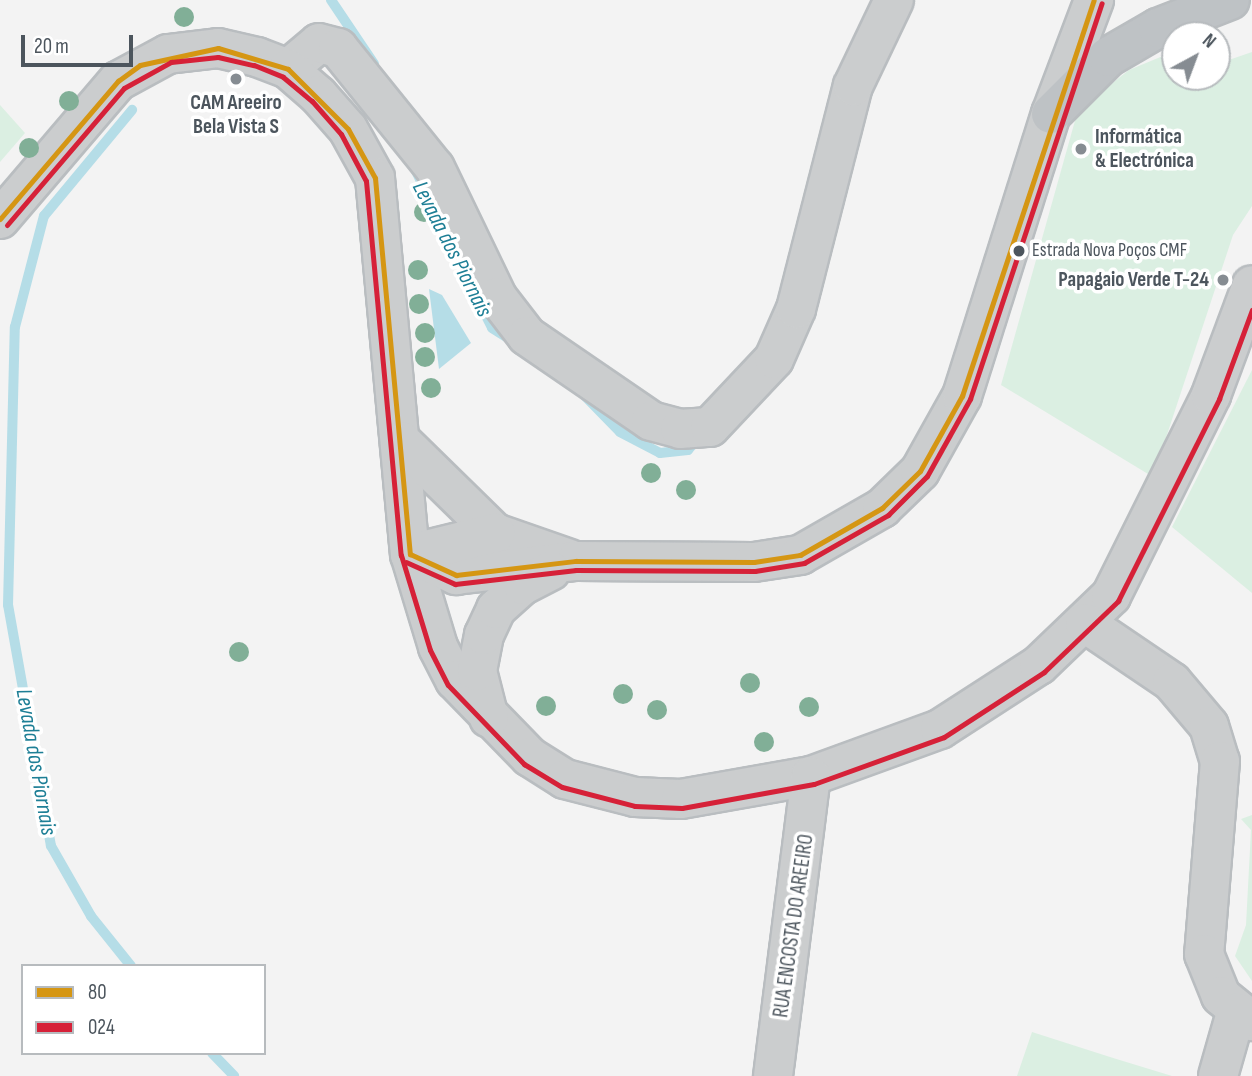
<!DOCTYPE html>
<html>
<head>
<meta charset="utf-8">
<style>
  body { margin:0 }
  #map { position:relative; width:1252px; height:1076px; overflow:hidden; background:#f3f3f3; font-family:"Sofia Sans Condensed",sans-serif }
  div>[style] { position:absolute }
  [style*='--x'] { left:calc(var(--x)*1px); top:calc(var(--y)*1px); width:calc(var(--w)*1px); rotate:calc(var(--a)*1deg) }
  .green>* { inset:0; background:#dbefe2 }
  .water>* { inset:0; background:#b5dde7 }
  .stream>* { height:10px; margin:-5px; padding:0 5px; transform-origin:5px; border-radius:5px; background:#b5dde7 }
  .roads { filter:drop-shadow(2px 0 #b9bdc0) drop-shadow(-2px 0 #b9bdc0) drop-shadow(0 2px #b9bdc0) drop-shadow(0 -2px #b9bdc0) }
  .minor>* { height:38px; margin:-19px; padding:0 19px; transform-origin:19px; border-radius:19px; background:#cbcdce }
  .highway>* { height:38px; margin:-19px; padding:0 19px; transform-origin:19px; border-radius:19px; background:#bec2c5 }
  .bus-1>* { height:5px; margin:-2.5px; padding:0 2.5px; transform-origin:2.5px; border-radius:2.5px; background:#d59613 }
  .bus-2>* { height:5px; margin:-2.5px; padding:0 2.5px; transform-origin:2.5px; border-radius:2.5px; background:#d62138 }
  .trees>* { width:20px; height:20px; margin:-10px; border-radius:50%; background:#81af97 }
  .dots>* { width:19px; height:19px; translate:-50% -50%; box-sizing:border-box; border:4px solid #fff; border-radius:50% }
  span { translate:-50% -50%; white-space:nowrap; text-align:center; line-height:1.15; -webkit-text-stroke:7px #fff; paint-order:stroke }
  .bus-label { font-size:19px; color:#4c555d }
  .left { translate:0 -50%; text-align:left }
  .poi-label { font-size:21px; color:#4c555d; font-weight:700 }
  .right { translate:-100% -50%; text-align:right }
  .street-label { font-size:21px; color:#4c555d }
  .water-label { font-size:23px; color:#1e7f96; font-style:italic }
  .legend { position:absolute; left:21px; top:964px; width:245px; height:91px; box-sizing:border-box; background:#fff; border:2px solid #b7bbbe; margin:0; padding:9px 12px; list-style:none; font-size:21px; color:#4c555d }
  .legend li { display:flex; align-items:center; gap:14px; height:35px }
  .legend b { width:35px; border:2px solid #b7bbbe }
  .north { position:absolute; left:1161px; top:21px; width:70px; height:70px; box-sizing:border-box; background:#fff; border:2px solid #b7bbbe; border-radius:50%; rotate:41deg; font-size:19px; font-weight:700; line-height:28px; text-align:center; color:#4c555d }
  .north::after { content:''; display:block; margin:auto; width:24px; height:32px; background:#868c92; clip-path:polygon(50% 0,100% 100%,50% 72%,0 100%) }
  .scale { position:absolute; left:21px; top:35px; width:112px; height:32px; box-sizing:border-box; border:4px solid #4c555d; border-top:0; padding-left:9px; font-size:21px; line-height:24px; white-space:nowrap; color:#4c555d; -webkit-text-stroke:5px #fff; paint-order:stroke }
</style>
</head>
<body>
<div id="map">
  <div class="green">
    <div style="clip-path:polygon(1175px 51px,1175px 77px,1217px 77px,1217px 57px,1220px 63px,1252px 52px,1252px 206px,1233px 235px,1153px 477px,1001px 385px,1078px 110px,1129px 70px)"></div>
    <div style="clip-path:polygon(0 105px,25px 133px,0 162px)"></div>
    <div style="clip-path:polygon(1252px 370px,1252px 593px,1172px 527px)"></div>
    <div style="clip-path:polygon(1252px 815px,1252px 981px,1235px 956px,1246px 925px,1251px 830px,1241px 819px)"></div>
    <div style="clip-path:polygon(1032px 1032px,1110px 1057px,1172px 1076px,1017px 1076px)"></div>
  </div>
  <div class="water">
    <div style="clip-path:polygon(429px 289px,442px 295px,471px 343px,439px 369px)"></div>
  </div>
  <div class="stream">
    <div style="--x:331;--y:0;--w:77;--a:56.1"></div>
    <div style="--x:410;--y:158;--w:119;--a:64.7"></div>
    <div style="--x:478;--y:300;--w:31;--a:63"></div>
    <div style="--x:492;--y:328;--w:22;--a:32"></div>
    <div style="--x:585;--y:396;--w:50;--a:45.8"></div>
    <div style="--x:620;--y:432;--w:45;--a:27.7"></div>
    <div style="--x:660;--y:453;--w:28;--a:-6"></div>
    <div style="--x:688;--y:450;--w:14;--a:-51"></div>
    <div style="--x:131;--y:966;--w:64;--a:-128.7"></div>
    <div style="--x:91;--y:916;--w:81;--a:-119.7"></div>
    <div style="--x:51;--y:846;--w:245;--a:-100.1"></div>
    <div style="--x:8;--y:605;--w:278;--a:-88.6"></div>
    <div style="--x:15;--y:327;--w:115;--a:-75.4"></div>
    <div style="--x:44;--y:216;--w:138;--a:-50.3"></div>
    <div style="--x:212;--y:1053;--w:32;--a:46"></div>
  </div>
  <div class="roads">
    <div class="minor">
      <div style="--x:288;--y:69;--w:40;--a:-40"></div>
      <div style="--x:319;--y:43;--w:20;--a:15"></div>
      <div style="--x:338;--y:48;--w:154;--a:51.1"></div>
      <div style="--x:435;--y:168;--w:143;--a:64.3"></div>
      <div style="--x:497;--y:297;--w:49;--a:52.4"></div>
      <div style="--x:527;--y:336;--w:150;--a:34.4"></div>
      <div style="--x:651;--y:421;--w:30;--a:15"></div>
      <div style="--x:680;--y:429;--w:30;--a:-4"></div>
      <div style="--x:710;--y:427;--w:93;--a:-46.7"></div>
      <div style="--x:774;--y:359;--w:55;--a:-66.3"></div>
      <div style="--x:796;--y:309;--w:230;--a:-75.7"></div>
      <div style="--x:853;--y:86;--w:95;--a:-64.5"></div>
      <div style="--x:0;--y:219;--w:182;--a:-49.5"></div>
      <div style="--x:118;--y:81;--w:57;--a:-28.4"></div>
      <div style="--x:168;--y:54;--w:50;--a:-6.8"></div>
      <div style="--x:218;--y:48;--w:40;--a:13"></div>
      <div style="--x:257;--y:57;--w:33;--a:21"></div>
      <div style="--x:288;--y:69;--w:40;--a:41"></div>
      <div style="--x:318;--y:95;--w:45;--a:48.6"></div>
      <div style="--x:348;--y:129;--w:56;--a:61.1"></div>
      <div style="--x:375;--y:178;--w:378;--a:84.7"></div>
      <div style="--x:410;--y:554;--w:97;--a:73.2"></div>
      <div style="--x:438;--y:647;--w:37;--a:63"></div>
      <div style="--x:455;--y:680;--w:107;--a:45.8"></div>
      <div style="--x:530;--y:757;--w:41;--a:32.2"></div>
      <div style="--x:565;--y:779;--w:72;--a:14.4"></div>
      <div style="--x:635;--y:797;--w:46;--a:2.5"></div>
      <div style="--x:681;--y:799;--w:132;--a:-10"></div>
      <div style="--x:811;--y:776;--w:137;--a:-20"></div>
      <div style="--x:940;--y:729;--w:118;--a:-32.9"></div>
      <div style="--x:1039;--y:665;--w:100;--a:-43.8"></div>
      <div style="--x:1111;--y:596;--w:225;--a:-63.5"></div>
      <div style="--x:1211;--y:395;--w:117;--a:-69.6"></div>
      <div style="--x:401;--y:441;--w:132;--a:44.4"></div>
      <div style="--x:495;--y:533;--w:79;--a:19.1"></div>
      <div style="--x:410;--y:554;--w:51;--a:24.5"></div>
      <div style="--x:456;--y:575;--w:121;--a:-6.7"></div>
      <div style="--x:576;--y:561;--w:178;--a:0.3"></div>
      <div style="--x:754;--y:562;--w:47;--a:-8.7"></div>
      <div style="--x:800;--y:555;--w:95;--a:-29.8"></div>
      <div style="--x:882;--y:508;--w:53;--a:-44.2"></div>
      <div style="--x:920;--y:471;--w:86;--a:-60.8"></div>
      <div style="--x:962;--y:396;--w:296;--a:-72.5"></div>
      <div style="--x:1051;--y:114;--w:122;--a:-69.3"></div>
      <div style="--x:410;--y:554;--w:88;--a:-13.9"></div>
      <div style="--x:1085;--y:623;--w:105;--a:34.1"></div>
      <div style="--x:1172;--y:682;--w:57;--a:49.9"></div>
      <div style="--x:1209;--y:726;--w:37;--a:73"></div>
      <div style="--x:1220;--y:761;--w:194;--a:94.7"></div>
      <div style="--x:1204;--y:954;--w:45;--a:68"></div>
      <div style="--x:1221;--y:996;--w:40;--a:39"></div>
      <div style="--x:489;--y:718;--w:49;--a:-104.3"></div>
      <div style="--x:477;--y:671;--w:37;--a:-79"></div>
      <div style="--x:484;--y:635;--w:29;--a:-65"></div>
      <div style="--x:496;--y:609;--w:36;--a:-42"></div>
      <div style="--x:523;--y:585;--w:31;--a:-27"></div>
      <div style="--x:773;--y:1076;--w:302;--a:-82.8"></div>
      <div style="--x:1218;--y:1076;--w:66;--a:-74.1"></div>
    </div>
    <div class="highway">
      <div style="--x:1051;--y:114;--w:81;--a:-45"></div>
      <div style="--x:1108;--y:57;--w:58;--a:-30.1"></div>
      <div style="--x:1158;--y:28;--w:77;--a:-21.3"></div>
    </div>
  </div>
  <div class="bus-1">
    <div style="--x:0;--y:219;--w:182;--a:-49.5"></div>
    <div style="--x:118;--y:81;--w:27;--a:-36"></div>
    <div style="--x:140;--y:65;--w:80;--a:-12.3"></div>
    <div style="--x:218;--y:48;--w:73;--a:16.7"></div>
    <div style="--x:288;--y:69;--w:85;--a:45"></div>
    <div style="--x:348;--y:129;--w:56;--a:61.1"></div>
    <div style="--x:375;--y:178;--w:378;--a:84.7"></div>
    <div style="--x:410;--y:554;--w:51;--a:24.5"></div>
    <div style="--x:456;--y:575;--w:121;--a:-6.7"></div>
    <div style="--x:576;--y:561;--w:178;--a:0.3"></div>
    <div style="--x:754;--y:562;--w:47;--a:-8.7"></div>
    <div style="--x:800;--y:555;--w:95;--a:-29.8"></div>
    <div style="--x:882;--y:508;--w:53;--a:-44.2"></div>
    <div style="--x:920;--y:471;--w:86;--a:-60.8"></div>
    <div style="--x:962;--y:396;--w:417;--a:-71.6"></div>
  </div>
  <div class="bus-2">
    <div style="--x:7;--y:225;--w:180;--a:-49.5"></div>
    <div style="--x:124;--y:88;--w:54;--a:-29"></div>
    <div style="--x:171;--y:62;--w:47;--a:-6.1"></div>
    <div style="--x:218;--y:57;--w:37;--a:13"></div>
    <div style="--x:254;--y:65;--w:31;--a:22"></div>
    <div style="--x:283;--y:77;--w:38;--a:40"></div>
    <div style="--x:312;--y:101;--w:44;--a:48.7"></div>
    <div style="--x:341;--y:134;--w:53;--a:62"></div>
    <div style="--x:366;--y:181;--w:376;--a:84.7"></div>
    <div style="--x:401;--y:555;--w:99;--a:73"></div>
    <div style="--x:430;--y:650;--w:39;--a:63"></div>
    <div style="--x:448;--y:685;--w:110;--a:46.1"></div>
    <div style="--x:524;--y:764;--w:44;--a:31.2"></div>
    <div style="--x:562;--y:787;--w:75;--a:14.6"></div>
    <div style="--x:635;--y:806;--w:47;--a:2.4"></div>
    <div style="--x:682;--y:808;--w:134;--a:-10.3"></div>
    <div style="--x:814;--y:784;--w:138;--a:-19.9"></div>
    <div style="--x:944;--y:737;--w:119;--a:-33"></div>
    <div style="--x:1044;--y:672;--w:103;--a:-43.8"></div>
    <div style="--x:1118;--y:601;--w:226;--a:-63.4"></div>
    <div style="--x:1219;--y:399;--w:95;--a:-69.7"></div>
    <div style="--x:406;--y:562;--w:54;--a:24.2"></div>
    <div style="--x:455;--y:584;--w:122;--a:-6.6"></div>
    <div style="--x:576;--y:570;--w:179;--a:0.3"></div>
    <div style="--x:755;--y:571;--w:50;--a:-9.3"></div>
    <div style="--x:804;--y:563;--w:97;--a:-29.7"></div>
    <div style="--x:888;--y:515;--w:55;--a:-45"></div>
    <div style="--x:927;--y:476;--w:88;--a:-60.8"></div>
    <div style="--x:970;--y:399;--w:417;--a:-71.6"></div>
  </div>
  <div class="trees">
    <div style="left:184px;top:17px"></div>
    <div style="left:69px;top:101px"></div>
    <div style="left:29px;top:148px"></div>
    <div style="left:424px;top:212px"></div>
    <div style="left:418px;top:270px"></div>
    <div style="left:419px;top:304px"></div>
    <div style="left:425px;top:333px"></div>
    <div style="left:425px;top:357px"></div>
    <div style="left:431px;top:388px"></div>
    <div style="left:651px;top:473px"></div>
    <div style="left:686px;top:490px"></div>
    <div style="left:239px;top:652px"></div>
    <div style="left:750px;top:683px"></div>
    <div style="left:623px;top:694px"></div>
    <div style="left:546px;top:706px"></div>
    <div style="left:809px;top:707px"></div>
    <div style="left:657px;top:710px"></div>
    <div style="left:764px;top:742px"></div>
  </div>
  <div class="dots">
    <div style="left:236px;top:79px;background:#868c92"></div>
    <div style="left:1081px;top:149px;background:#868c92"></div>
    <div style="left:1019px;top:251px;background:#4c555d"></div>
    <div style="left:1223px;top:280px;background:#868c92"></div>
  </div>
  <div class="bus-label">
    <span class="left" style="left:1032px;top:251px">Estrada Nova Poços CMF</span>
  </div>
  <div class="poi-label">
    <span style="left:236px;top:115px">CAM Areeiro<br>Bela Vista S</span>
    <span class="left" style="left:1095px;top:149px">Informática<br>&amp; Electrónica</span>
    <span class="right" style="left:1209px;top:280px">Papagaio Verde T-24</span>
  </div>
  <div class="street-label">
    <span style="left:794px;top:926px;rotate:-82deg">RUA ENCOSTA DO AREEIRO</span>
  </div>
  <div class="water-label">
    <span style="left:452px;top:249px;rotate:63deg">Levada dos Piornais</span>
    <span style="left:36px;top:762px;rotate:80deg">Levada dos Piornais</span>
  </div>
  <ul class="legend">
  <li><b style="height:9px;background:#d59613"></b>80</li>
  <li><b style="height:9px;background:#d62138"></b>024</li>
  </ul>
  <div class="north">N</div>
  <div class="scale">20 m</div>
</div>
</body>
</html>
